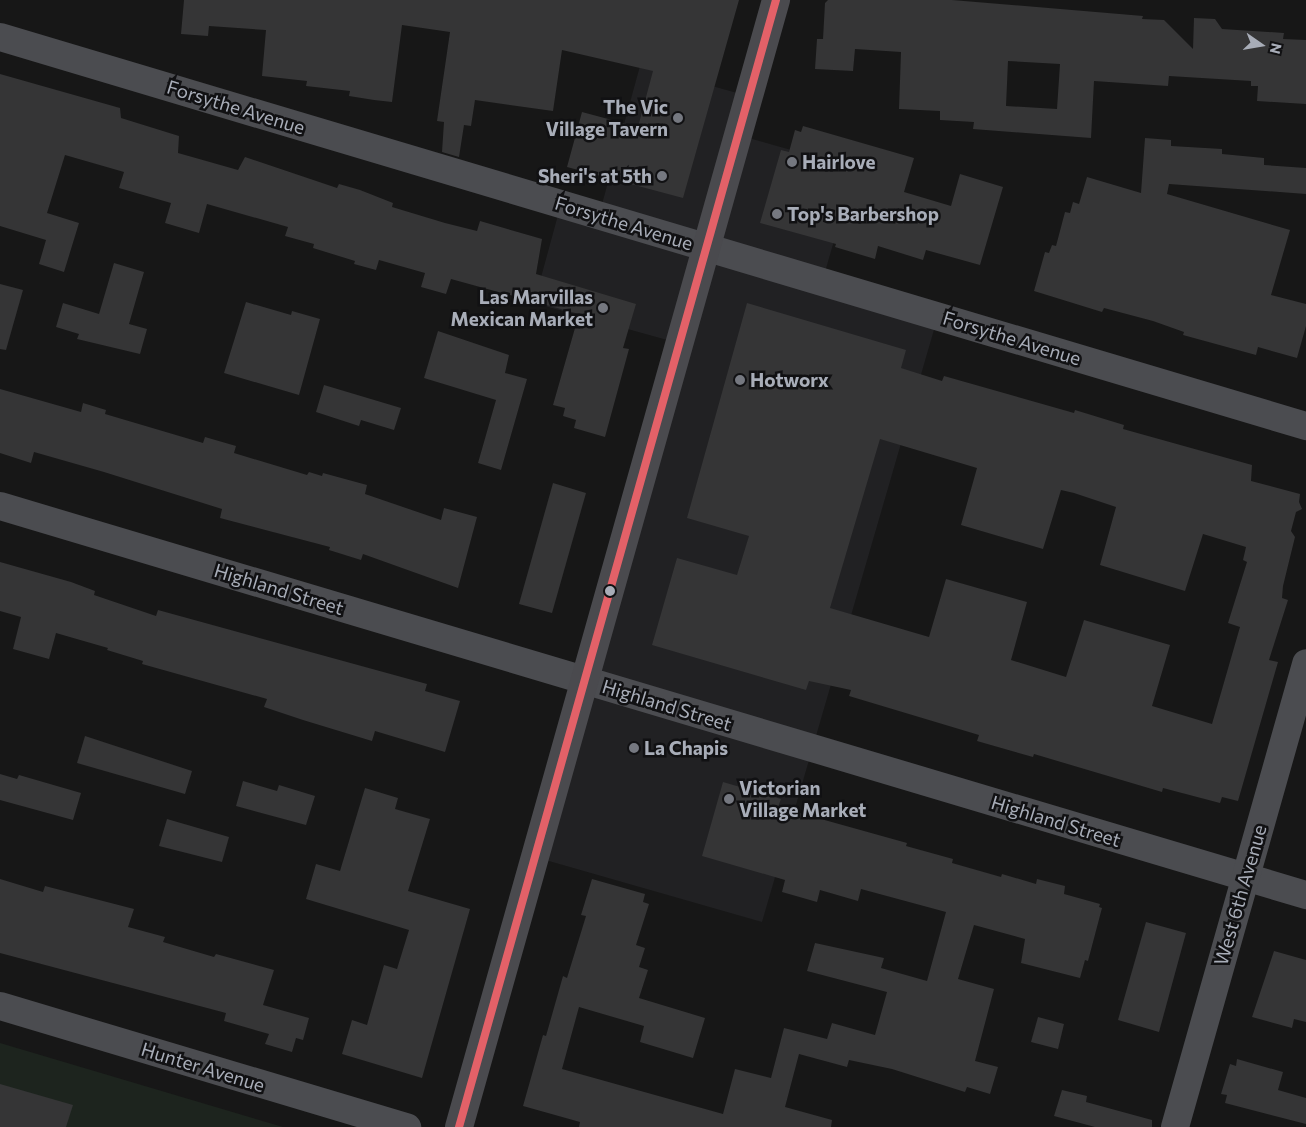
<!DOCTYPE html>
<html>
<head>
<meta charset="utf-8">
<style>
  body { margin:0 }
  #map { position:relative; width:1306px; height:1127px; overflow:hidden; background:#171717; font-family:Commissioner,sans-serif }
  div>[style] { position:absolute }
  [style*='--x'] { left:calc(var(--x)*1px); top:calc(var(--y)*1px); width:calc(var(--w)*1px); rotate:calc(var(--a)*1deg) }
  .built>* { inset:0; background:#212123 }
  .green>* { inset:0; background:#1d241e }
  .building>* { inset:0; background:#353536 }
  .minor>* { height:28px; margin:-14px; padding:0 14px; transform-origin:14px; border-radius:14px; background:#4b4c50 }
  .secondary>* { height:28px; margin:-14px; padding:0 14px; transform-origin:14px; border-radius:14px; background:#4a4a4e }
  .bus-1>* { height:8px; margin:-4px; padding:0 4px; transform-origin:4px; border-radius:4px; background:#e36168 }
  .dots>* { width:14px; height:14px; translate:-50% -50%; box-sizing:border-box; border:2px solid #111113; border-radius:50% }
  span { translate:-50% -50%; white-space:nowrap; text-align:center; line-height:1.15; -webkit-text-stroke:5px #111113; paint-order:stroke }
  .street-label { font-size:19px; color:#a8adb8 }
  .poi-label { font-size:19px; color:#a8adb8; font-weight:700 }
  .right { translate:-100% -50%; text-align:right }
  .left { translate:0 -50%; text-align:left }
  .north { position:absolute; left:1236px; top:20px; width:50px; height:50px; -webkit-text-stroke:4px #111113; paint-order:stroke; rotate:103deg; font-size:14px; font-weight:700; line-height:20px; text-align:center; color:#a8adb8 }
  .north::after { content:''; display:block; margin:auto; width:18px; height:22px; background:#a8adb8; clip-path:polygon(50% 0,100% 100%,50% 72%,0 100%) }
</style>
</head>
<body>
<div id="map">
  <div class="built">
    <div style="clip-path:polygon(640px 66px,748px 96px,738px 135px,855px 168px,823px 279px,938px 316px,762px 922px,535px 857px,678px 343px,534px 303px,561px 204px,599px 215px)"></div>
  </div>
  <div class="green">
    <div style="clip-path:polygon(0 1043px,283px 1127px,0 1127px)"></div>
  </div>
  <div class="building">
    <div style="clip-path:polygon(184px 0,739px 0,683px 198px,567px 167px,582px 112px,638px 127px,653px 71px,562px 50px,553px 111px,475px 100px,471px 126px,464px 125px,459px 157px,442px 152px,444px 122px,437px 121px,450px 32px,402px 25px,392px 102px,374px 100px,349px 96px,350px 91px,306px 86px,307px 81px,262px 76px,266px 30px,209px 26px,208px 36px,181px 34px)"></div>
    <div style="clip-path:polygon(evenodd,828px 0,952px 0,1143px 16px,1142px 19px,1164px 20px,1193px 49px,1194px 18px,1215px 19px,1222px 29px,1284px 33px,1283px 39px,1306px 40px,1306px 104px,1257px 101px,1258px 86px,1251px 86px,1251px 81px,1169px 76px,1168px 86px,1094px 81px,1091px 138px,973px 129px,974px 122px,940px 120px,940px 111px,899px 109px,901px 52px,855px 49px,853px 71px,815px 69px,817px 39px,823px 39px,825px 3px,828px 0,1008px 61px,1060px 64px,1057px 109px,1006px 106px,1008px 61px)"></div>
    <div style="clip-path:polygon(0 74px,120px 108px,121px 118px,179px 136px,178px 153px,238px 170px,245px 157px,337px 188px,339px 184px,360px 190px,393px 203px,392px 207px,445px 223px,477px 231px,480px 221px,542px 239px,536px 274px,636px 304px,623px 348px,629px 349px,605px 437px,574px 428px,576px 420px,563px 416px,565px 408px,553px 405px,579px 314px,451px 279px,446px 294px,421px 287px,425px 273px,379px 260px,376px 270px,354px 264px,355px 261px,313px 248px,314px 244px,285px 236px,288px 227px,207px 204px,199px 233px,165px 223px,171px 203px,119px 188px,124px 172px,65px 155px,47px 213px,79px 223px,64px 272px,39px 264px,46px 240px,0 226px)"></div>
    <div style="clip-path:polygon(803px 126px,914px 158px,904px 192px,951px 206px,960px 174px,1003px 187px,980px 265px,926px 250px,923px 260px,878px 246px,875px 259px,835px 247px,836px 244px,760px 223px,781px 150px,789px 152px,795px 130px,801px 132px)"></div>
    <div style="clip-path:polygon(1145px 138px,1171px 140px,1171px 146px,1222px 149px,1222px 154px,1264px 158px,1264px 165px,1306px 168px,1306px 194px,1169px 184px,1167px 194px,1290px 230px,1271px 295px,1306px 304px,1306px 326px,1297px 358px,1258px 347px,1256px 355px,1183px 335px,1184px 332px,1153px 321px,1104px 308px,1102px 312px,1034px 291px,1045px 252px,1049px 253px,1052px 245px,1056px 246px,1065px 212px,1070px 213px,1073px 202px,1079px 204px,1087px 177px,1141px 193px)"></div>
    <div style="clip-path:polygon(114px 263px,144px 272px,129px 324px,147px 329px,140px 354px,77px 339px,79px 334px,56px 327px,63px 303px,99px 314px)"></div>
    <div style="clip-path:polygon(0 284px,23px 290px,6px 350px,0 349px)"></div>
    <div style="clip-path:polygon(246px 302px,291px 315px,292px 311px,320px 319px,299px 395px,224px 373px)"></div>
    <div style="clip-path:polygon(evenodd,747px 303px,906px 350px,901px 368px,942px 381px,944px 376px,1074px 413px,1075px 410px,1124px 425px,1123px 429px,1252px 465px,1251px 481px,1300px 494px,1299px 502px,1302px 509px,1296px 512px,1291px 531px,1295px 537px,1283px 586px,1282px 598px,1288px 600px,1269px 660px,1278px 662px,1238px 801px,1222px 797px,1220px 803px,1163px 788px,1162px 792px,1034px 754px,1033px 757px,977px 741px,979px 735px,849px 696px,851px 690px,809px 681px,806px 690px,652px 645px,677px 558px,737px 575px,749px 536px,687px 518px,747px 303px,880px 439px,977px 468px,961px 525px,1043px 549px,1061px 490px,1074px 493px,1116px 507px,1100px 565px,1185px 591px,1203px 534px,1246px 547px,1243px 560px,1247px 562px,1228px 623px,1240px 627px,1212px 724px,1152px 706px,1170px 645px,1084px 620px,1066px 677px,1011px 660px,1027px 602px,946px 579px,929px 637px,830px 608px,880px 439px)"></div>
    <div style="clip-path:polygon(438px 331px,509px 355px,505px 373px,527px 379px,501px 470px,478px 463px,496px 400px,424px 378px)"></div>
    <div style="clip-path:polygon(324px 385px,401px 408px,394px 430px,361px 420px,359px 426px,316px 412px)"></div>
    <div style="clip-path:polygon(0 389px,81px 412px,83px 403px,106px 410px,105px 414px,203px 443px,205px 437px,236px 446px,234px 453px,307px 475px,309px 472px,322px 476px,323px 473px,367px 485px,365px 494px,441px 520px,444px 508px,477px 517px,458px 588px,363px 554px,361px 560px,329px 550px,330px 547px,220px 518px,222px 509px,104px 472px,34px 452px,31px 463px,0 453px)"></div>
    <div style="clip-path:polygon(553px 483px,586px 493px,552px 613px,519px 604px)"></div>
    <div style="clip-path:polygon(0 562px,71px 582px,95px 591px,94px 595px,156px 616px,158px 610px,427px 684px,425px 691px,460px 701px,445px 752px,375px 731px,372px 741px,303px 720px,264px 707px,267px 699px,142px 664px,143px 661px,107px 650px,108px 648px,56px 633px,49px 659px,13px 649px,21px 617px,0 611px)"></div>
    <div style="clip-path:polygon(85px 736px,192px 771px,185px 794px,77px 763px)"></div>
    <div style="clip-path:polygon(0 774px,17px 779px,19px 775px,81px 793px,73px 820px,0 800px)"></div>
    <div style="clip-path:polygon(243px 781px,277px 791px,279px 785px,315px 796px,306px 825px,236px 806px)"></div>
    <div style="clip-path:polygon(723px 782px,781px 799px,778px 807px,907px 843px,906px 846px,953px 859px,952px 863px,1001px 877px,1002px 874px,1036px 884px,1037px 879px,1065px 886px,1064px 894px,1100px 904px,1099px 907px,1102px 908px,1088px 961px,1085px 960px,1080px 978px,1021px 963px,1025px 939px,974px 925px,958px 979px,994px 989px,975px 1061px,998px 1067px,990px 1094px,967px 1087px,965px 1092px,892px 1069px,849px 1060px,847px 1067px,799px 1054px,785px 1107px,832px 1120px,831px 1127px,579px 1127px,580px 1122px,523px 1106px,543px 1035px,546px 1036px,563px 976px,567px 978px,586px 916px,581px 915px,592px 879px,645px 894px,643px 902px,649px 904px,636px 945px,645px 948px,639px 967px,648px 970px,639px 998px,705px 1018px,693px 1058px,640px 1042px,644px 1026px,579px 1007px,562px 1069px,723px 1114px,735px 1069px,771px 1078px,784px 1028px,827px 1039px,832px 1023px,875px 1035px,887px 992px,807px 971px,815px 943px,884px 958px,881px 968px,927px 981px,946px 912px,861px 889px,858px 901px,820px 890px,817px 902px,782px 892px,785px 880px,702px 856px)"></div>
    <div style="clip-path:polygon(365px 788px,398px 798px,395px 809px,430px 819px,408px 891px,470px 909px,422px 1078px,342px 1054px,352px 1020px,367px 1025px,384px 965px,397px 969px,409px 930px,306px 899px,316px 864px,340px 871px)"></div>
    <div style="clip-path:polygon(167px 819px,229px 837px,222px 862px,159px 846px)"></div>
    <div style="clip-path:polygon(0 879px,43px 892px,45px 886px,134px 909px,128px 927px,165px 937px,163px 942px,214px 957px,216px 954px,274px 970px,263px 1005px,309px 1018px,303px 1040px,296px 1038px,292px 1052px,265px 1044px,269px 1034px,224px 1021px,226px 1013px,0 953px)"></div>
    <div style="clip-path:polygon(1146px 922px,1186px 933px,1159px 1032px,1118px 1020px)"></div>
    <div style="clip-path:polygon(1274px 951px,1306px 960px,1306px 1022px,1294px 1019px,1292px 1028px,1252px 1017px)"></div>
    <div style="clip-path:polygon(1038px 1017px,1064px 1024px,1058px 1049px,1031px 1042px)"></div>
    <div style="clip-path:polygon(1237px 1059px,1283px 1072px,1278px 1090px,1306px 1098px,1306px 1124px,1225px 1103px,1227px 1095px,1221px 1094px,1230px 1064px,1236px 1066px)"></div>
    <div style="clip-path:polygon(0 1084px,73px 1105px,66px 1127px,0 1127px)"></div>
    <div style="clip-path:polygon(1062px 1090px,1087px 1096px,1086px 1102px,1152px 1120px,1152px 1127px,1095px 1127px,1054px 1116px)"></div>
  </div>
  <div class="minor">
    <div style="--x:0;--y:37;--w:1363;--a:16.59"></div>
    <div style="--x:0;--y:506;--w:1363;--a:16.59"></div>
    <div style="--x:0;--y:1006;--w:425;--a:16.6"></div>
    <div style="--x:1175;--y:1127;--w:482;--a:-74.2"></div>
  </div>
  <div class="secondary">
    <div style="--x:459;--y:1127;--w:1171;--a:-74.29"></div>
  </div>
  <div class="bus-1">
    <div style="--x:459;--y:1127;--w:1171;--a:-74.29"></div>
  </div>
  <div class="dots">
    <div style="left:678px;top:118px;background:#757880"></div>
    <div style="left:792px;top:162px;background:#757880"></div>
    <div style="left:662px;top:176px;background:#757880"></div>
    <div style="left:777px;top:214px;background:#757880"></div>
    <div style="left:603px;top:308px;background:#757880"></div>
    <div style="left:740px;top:380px;background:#757880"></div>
    <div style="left:610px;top:591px;background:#a8adb8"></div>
    <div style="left:634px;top:748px;background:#757880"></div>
    <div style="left:729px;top:799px;background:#757880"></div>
  </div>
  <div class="street-label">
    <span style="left:236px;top:107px;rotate:17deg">Forsythe Avenue</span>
    <span style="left:624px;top:223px;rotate:17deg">Forsythe Avenue</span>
    <span style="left:1012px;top:338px;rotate:17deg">Forsythe Avenue</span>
    <span style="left:279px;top:589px;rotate:17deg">Highland Street</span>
    <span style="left:667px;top:705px;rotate:17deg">Highland Street</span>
    <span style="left:1056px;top:821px;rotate:17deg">Highland Street</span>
    <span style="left:1240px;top:895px;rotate:-74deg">West 6th Avenue</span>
    <span style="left:203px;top:1067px;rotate:17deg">Hunter Avenue</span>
  </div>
  <div class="poi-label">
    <span class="right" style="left:668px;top:118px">The Vic<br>Village Tavern</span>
    <span class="left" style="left:802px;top:162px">Hairlove</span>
    <span class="right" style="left:652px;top:176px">Sheri's at 5th</span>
    <span class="left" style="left:787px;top:214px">Top's Barbershop</span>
    <span class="right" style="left:593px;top:308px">Las Marvillas<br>Mexican Market</span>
    <span class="left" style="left:750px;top:380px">Hotworx</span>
    <span class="left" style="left:644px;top:748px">La Chapis</span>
    <span class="left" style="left:739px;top:799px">Victorian<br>Village Market</span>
  </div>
  <div class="north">N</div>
</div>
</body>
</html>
